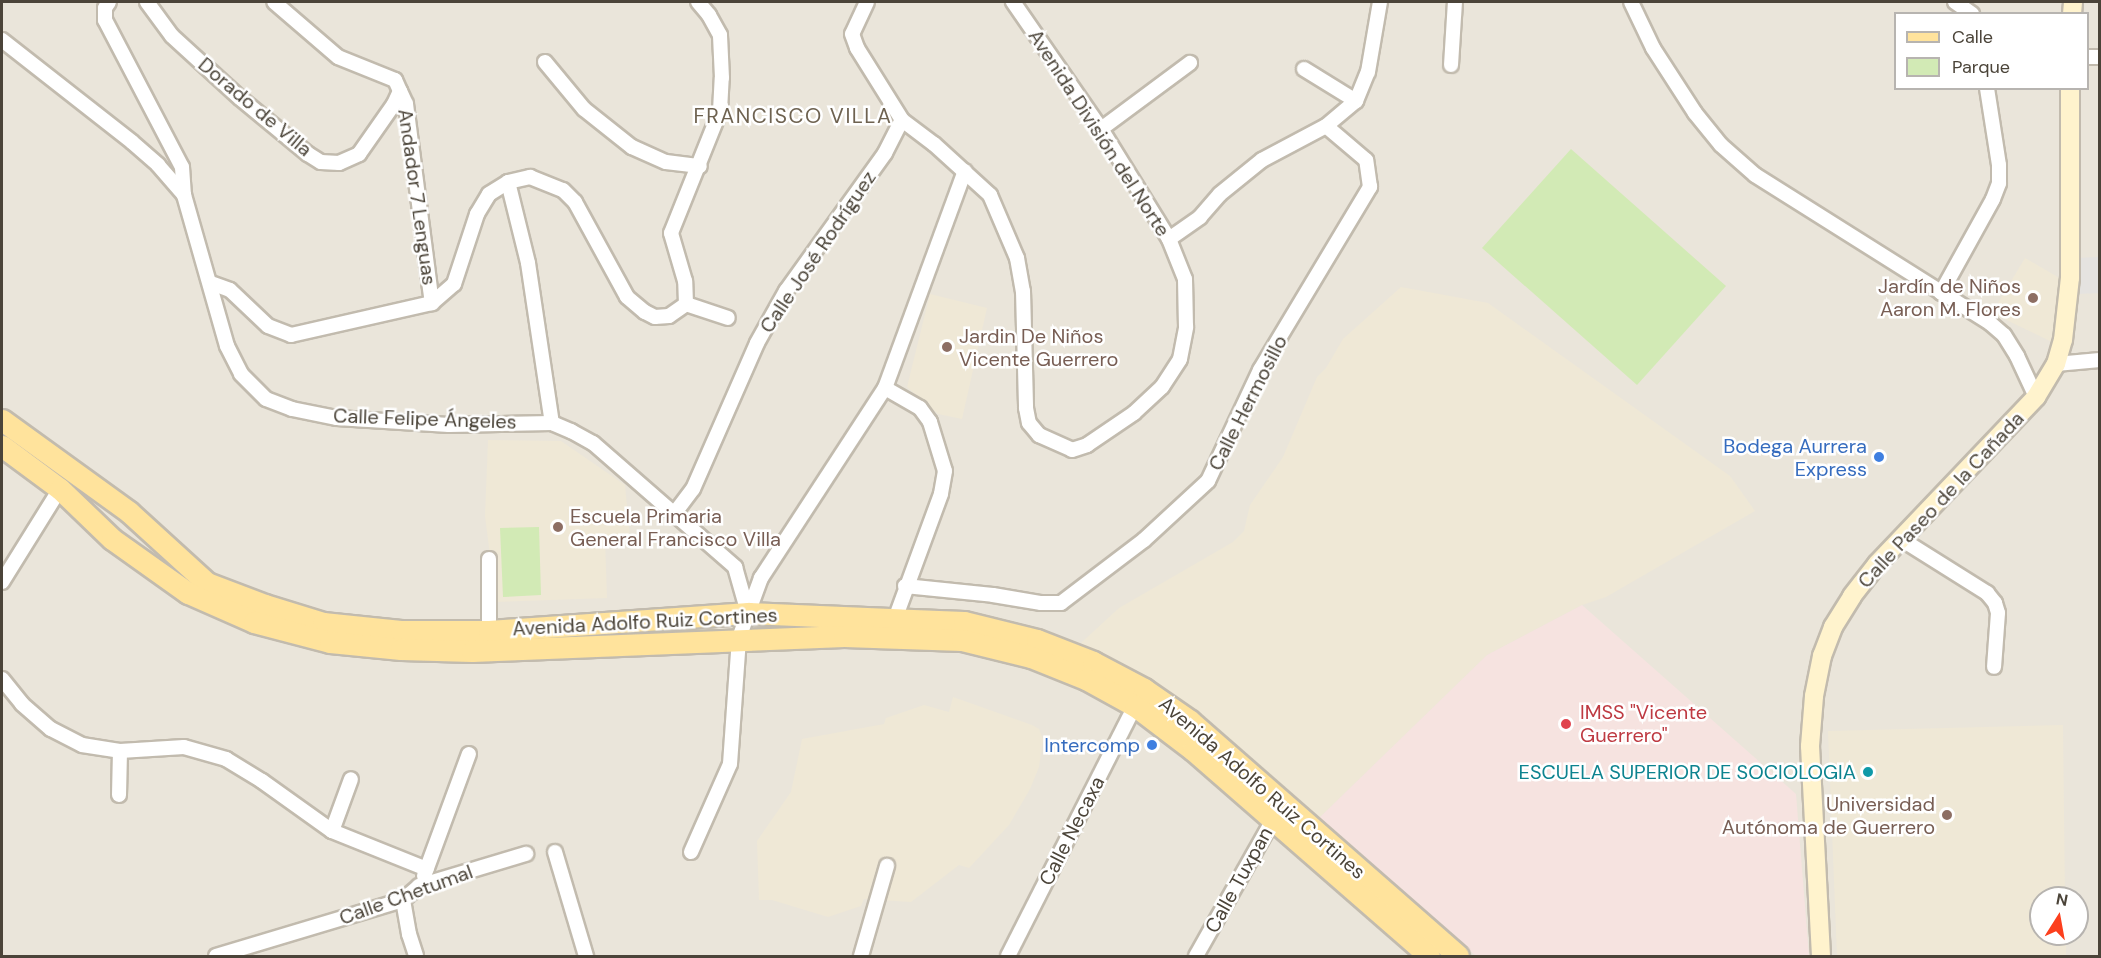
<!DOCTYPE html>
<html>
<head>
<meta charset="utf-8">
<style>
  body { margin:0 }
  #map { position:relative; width:2101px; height:958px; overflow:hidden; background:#f6f3ec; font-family:"DM Sans",sans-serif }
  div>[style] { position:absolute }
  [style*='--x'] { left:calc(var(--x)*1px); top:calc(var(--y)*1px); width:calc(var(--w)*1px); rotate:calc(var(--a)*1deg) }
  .residential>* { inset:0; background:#eae5da }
  .education>* { inset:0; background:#efe8d6 }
  .medical>* { inset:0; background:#f6e3e0 }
  .green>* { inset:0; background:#d2eab5 }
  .parking>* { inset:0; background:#e5e3e0 }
  .roads { filter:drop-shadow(2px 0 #c2bbae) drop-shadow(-2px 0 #c2bbae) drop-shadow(0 2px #c2bbae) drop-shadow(0 -2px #c2bbae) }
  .street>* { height:14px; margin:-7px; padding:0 7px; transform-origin:7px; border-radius:7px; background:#fff }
  .secondary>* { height:18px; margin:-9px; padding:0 9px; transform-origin:9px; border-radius:9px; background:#fff3cd }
  .primary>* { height:21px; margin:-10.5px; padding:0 10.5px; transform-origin:10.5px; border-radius:10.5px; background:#ffe39c }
  .dots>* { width:16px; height:16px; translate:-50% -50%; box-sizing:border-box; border:3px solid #fff; border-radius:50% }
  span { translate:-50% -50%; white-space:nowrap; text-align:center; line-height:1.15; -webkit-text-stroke:5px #fff; paint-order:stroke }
  .street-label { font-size:20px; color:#4b4439 }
  .education-label { font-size:20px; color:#785e54 }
  .right { translate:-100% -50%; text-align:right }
  .left { translate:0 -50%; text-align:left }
  .shop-label { font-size:20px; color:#366cbe }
  .health-label { font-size:20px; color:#be3a42 }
  .culture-label { font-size:20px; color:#0d838f }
  .neighbourhood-label { font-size:21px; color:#6e6250; letter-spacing:1.5px }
  .frame { position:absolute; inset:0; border:3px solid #4b4439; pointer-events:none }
  .legend { position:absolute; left:1894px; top:12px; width:195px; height:78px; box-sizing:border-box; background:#fff; border:2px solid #b7b4b0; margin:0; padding:8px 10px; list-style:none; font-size:18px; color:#4b4439 }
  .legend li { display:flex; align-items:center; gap:12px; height:30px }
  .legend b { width:30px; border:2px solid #b7b4b0 }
  .north { position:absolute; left:2029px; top:886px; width:60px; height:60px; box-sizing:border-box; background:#fff; border:2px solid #b7b4b0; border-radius:50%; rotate:11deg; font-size:16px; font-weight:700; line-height:24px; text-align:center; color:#4b4439 }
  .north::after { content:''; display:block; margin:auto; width:21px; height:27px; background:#fc3f1d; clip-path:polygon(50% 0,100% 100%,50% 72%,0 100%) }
</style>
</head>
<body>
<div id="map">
  <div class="residential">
    <div style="clip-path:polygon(evenodd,2px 2px,2099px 2px,2099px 956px,2px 956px,2px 2px,1896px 14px,2088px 14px,2088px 88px,1896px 88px,1896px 14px,2px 2px,2041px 898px,2077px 898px,2077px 934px,2041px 934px,2041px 898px)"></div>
  </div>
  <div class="education">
    <div style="clip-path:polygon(2025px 258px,2068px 283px,2054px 343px,1992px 313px)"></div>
    <div style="clip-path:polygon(1401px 287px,1488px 303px,1730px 476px,1755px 511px,1606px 597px,1582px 605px,1487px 655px,1317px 820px,1197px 713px,1081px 643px,1119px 608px,1233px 542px,1244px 531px,1250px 505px,1283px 457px,1317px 377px,1326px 368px,1343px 339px)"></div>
    <div style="clip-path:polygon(930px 294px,987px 308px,962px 419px,938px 414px,907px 387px)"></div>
    <div style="clip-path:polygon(488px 440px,561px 441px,625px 485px,630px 538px,605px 539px,607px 598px,496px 602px,485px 516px)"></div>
    <div style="clip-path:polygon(953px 697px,1032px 725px,1039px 729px,1043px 739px,1039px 767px,1030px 789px,1009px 825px,969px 868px,959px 865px,911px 902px,864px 899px,861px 906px,828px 917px,772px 900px,759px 900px,757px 841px,791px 792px,802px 739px,884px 724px,886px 718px,924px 705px,949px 712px)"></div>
    <div style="clip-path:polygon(2063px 725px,2065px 898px,2041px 898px,2041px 934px,2066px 934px,2066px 956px,1837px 956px,1828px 731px)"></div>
  </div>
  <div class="medical">
    <div style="clip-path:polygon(1582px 605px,1796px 794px,1809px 956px,1476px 956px,1317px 820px,1487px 655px)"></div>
  </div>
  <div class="green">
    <div style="clip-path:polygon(1571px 149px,1726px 286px,1637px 385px,1482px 248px)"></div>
    <div style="clip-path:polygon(539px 527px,541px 595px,503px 597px,500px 528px)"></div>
  </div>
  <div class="parking">
    <div style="clip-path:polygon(2099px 257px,2099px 293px,2078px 294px,2076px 258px)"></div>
  </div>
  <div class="roads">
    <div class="street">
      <div style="--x:109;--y:2;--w:7;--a:124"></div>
      <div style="--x:105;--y:8;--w:12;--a:90"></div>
      <div style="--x:105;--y:20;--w:166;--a:62.4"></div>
      <div style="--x:182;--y:167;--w:28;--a:86"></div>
      <div style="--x:147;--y:2;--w:42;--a:53.7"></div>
      <div style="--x:172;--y:36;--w:92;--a:42.4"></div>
      <div style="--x:240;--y:98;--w:88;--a:39.5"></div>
      <div style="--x:308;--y:154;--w:15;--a:32"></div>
      <div style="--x:321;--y:162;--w:18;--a:3"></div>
      <div style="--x:339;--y:163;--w:22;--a:-24"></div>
      <div style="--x:359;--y:154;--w:61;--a:-55"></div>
      <div style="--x:394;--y:104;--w:14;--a:-65"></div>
      <div style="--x:400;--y:91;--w:12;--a:-114"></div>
      <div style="--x:395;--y:80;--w:61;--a:-158"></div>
      <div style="--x:338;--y:57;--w:84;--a:-139.3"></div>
      <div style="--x:867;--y:2;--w:35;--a:115"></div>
      <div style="--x:852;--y:34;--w:15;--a:70"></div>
      <div style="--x:857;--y:48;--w:85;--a:58"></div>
      <div style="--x:902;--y:120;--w:40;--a:37"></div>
      <div style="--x:934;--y:144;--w:76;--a:42.3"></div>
      <div style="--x:990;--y:195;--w:69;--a:66.8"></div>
      <div style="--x:1017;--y:258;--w:34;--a:80"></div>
      <div style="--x:1023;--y:291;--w:117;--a:88.5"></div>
      <div style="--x:1026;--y:408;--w:15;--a:79"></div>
      <div style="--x:1029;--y:423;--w:16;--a:50"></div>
      <div style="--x:1039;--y:435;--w:36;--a:24"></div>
      <div style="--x:1072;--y:450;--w:16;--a:-18"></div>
      <div style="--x:1087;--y:445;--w:57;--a:-34.2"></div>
      <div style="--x:1134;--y:413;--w:38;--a:-43"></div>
      <div style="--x:1162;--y:387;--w:33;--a:-57"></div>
      <div style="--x:1180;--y:359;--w:33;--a:-79"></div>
      <div style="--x:1186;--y:327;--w:48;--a:-91.2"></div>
      <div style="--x:1185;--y:279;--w:43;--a:-111.8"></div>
      <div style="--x:1169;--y:239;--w:129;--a:-121.7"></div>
      <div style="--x:1101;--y:129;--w:155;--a:-124.7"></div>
      <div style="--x:1631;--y:2;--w:51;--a:64.4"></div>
      <div style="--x:1653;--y:48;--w:77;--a:57.1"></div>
      <div style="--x:1695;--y:113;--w:41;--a:50.9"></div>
      <div style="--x:1721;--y:145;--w:45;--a:41.4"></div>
      <div style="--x:1755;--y:175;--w:278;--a:32.2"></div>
      <div style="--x:1990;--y:323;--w:18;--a:41"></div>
      <div style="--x:2004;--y:335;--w:25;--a:58"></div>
      <div style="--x:2017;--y:356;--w:45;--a:65.1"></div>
      <div style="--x:1955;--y:2;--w:21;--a:35"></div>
      <div style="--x:2;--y:40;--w:165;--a:38.1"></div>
      <div style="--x:132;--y:142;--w:35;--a:41"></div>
      <div style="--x:158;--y:165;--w:40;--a:49"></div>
      <div style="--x:184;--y:195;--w:157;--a:74.1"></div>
      <div style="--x:227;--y:346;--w:31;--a:63"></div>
      <div style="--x:241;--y:374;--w:35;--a:45"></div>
      <div style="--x:266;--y:399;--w:28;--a:21"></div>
      <div style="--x:292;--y:409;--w:46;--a:11.3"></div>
      <div style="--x:337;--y:418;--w:112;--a:3.6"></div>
      <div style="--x:449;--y:425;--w:103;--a:-1.1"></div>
      <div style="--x:552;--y:423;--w:21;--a:23"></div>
      <div style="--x:571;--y:431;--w:25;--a:29"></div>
      <div style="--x:593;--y:443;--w:189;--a:41.1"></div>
      <div style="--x:735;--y:567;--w:48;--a:74.2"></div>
      <div style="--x:2088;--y:57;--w:12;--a:0"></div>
      <div style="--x:545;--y:62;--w:61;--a:50.3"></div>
      <div style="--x:584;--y:109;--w:61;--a:38.4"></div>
      <div style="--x:632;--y:147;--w:37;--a:24"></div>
      <div style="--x:666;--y:162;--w:34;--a:7"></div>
      <div style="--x:1451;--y:65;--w:63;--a:-86.4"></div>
      <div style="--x:1304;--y:69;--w:61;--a:31.6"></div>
      <div style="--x:400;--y:91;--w:14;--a:65"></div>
      <div style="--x:406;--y:104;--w:201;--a:82.6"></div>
      <div style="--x:1101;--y:129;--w:111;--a:-36.6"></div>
      <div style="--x:508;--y:182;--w:83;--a:76.1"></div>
      <div style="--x:528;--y:263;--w:162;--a:81.5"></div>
      <div style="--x:1169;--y:239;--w:38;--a:-35"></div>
      <div style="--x:1200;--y:217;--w:30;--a:-49"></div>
      <div style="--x:1220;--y:194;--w:54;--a:-39"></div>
      <div style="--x:1262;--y:160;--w:72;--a:-28"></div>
      <div style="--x:1326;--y:126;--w:39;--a:-40"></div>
      <div style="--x:1356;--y:101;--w:31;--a:-68"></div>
      <div style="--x:1368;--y:72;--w:71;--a:-80.3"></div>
      <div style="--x:211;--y:283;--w:20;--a:20"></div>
      <div style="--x:230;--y:290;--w:52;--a:43.5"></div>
      <div style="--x:268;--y:326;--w:25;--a:21"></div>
      <div style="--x:291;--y:335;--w:145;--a:-12.8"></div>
      <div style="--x:432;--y:303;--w:29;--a:-41"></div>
      <div style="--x:454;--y:284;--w:74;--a:-71.8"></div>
      <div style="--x:477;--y:214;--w:23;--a:-59"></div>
      <div style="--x:489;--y:194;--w:22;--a:-32"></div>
      <div style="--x:508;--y:182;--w:23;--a:-13"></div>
      <div style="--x:530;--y:177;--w:35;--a:22"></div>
      <div style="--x:563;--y:190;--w:17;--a:45"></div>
      <div style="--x:575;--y:202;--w:108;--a:61.3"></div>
      <div style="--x:627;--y:297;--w:23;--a:40"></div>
      <div style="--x:645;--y:312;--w:11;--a:27"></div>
      <div style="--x:655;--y:317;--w:14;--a:-4"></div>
      <div style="--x:669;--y:316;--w:21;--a:-35"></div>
      <div style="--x:1941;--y:293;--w:107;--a:-61"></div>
      <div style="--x:1993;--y:199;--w:17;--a:-69"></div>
      <div style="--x:1999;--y:183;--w:18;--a:-90"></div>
      <div style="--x:1999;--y:165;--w:78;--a:-98.9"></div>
      <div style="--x:686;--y:304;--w:23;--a:-92"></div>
      <div style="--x:685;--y:281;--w:50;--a:-106.3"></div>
      <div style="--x:671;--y:233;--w:131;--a:-68.1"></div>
      <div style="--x:720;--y:111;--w:33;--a:-87"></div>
      <div style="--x:722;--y:78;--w:43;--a:-92.7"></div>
      <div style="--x:720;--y:35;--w:23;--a:-119"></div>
      <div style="--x:709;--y:15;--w:17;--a:-130"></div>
      <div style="--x:686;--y:304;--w:44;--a:18.4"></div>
      <div style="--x:2056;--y:364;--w:44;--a:-5.2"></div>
      <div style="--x:885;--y:388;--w:40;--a:29.7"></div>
      <div style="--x:920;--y:408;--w:17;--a:54"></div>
      <div style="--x:930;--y:422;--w:51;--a:73"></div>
      <div style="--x:945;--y:471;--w:23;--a:100"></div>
      <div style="--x:941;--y:494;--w:133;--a:110.2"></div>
      <div style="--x:674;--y:514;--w:31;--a:-53"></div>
      <div style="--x:693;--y:489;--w:159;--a:-66.3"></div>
      <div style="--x:757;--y:343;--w:60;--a:-60.9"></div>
      <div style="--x:786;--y:291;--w:170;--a:-54.3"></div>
      <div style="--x:885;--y:153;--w:37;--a:-63"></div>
      <div style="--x:1901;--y:539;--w:102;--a:32.1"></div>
      <div style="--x:1987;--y:593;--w:13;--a:51"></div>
      <div style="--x:1995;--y:603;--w:10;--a:73"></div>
      <div style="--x:1998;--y:613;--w:54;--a:94.2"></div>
      <div style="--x:2;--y:582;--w:110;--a:-58.1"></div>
      <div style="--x:905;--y:586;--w:88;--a:5.8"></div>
      <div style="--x:993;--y:595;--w:49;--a:9.5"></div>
      <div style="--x:1041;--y:603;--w:20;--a:0"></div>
      <div style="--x:1061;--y:603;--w:104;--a:-37.2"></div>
      <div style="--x:1144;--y:540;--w:87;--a:-42.7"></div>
      <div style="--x:1208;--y:481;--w:123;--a:-64.9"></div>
      <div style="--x:1260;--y:370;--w:214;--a:-59"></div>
      <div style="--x:1370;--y:187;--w:27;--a:-98"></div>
      <div style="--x:1366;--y:160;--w:52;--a:-139.6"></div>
      <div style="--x:489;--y:631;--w:72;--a:-90"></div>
      <div style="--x:2;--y:679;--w:32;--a:51"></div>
      <div style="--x:22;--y:704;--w:38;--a:41"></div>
      <div style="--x:51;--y:729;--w:35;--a:27"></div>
      <div style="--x:82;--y:745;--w:38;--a:9"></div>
      <div style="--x:120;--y:751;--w:64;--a:-3.6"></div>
      <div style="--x:184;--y:747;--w:44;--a:15.9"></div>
      <div style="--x:226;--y:759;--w:42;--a:31.4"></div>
      <div style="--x:262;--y:781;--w:86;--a:35.5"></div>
      <div style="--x:332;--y:831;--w:102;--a:21.8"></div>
      <div style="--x:119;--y:795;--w:44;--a:-88.7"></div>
      <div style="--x:332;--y:831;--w:55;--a:-69.9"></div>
      <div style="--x:555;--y:852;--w:109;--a:73.4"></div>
      <div style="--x:691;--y:852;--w:96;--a:-66.1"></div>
      <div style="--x:730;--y:764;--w:126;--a:-85.9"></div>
      <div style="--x:739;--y:638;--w:64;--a:-69.9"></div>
      <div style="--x:761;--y:578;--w:227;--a:-56.9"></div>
      <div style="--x:885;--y:388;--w:231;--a:-69.8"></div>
      <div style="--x:424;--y:876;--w:130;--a:-69.8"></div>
      <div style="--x:403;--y:900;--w:35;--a:80"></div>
      <div style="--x:409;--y:934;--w:23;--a:72"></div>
      <div style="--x:216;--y:956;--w:195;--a:-16.7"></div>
      <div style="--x:403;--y:900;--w:21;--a:-41"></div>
      <div style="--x:419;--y:886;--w:112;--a:-16.7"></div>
      <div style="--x:861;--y:956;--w:94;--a:-73.9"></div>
      <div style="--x:1008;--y:956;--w:280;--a:-63.1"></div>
      <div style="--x:1196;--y:956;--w:164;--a:-60.5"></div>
    </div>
    <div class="secondary">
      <div style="--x:2072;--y:14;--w:12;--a:-85"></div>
      <div style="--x:1821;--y:956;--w:210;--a:-93"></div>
      <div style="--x:1810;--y:746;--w:50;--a:-85.4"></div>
      <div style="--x:1814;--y:696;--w:41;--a:-78.7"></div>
      <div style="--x:1822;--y:656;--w:31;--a:-69"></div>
      <div style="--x:1833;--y:627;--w:36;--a:-58"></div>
      <div style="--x:1852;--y:596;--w:41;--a:-52"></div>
      <div style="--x:1877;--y:564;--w:231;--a:-46.4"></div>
      <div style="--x:2036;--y:397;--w:39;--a:-59"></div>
      <div style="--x:2056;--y:364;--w:25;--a:-74"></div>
      <div style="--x:2063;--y:340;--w:62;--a:-83.6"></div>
      <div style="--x:2070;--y:278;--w:190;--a:-90"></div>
    </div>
    <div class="primary">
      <div style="--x:2;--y:420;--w:157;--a:35.9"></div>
      <div style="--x:129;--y:512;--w:105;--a:42.3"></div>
      <div style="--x:207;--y:583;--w:62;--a:20.8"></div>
      <div style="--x:265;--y:605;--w:61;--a:17.2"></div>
      <div style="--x:323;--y:623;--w:78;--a:5.9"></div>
      <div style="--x:401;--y:631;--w:88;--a:0"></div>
      <div style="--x:489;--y:631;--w:260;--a:-4"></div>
      <div style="--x:748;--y:613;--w:216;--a:2.4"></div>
      <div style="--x:964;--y:622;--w:75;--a:13.9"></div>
      <div style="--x:1037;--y:640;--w:60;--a:21.4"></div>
      <div style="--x:1093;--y:662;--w:58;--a:27.9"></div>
      <div style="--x:1144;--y:689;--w:56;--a:34.8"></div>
      <div style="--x:1190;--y:721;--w:356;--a:41.2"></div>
      <div style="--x:2;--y:446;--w:72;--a:36.6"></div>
      <div style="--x:60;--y:489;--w:72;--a:43.9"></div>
      <div style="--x:112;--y:539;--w:93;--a:35.4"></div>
      <div style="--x:188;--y:593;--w:72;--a:23.7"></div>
      <div style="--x:254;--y:622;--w:79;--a:14.7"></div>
      <div style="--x:330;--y:642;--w:71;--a:5.6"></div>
      <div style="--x:401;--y:649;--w:71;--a:1.6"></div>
      <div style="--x:472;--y:651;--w:372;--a:-2.3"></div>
      <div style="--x:844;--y:636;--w:118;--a:1.9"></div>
      <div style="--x:962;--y:640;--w:71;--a:13.8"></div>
      <div style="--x:1031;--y:657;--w:59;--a:21.8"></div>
      <div style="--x:1086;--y:679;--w:56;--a:28.9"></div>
      <div style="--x:1135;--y:706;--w:73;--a:37.2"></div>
      <div style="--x:1193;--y:750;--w:313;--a:41.1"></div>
    </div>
  </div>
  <div class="dots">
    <div style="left:2033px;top:298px;background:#8d6e63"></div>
    <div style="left:947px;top:347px;background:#8d6e63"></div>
    <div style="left:1879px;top:457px;background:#3f7fe0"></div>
    <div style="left:558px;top:527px;background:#8d6e63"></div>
    <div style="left:1566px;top:724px;background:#e0444e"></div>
    <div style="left:1152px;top:745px;background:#3f7fe0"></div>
    <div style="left:1868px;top:772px;background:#0f9aa8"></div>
    <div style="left:1947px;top:815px;background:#8d6e63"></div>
  </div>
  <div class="street-label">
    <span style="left:255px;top:107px;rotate:40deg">Dorado de Villa</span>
    <span style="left:1099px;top:133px;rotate:57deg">Avenida División del Norte</span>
    <span style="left:417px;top:197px;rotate:82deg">Andador 7 Lenguas</span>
    <span style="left:818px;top:252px;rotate:-56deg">Calle José Rodríguez</span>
    <span style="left:1248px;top:403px;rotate:-63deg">Calle Hermosillo</span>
    <span style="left:425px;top:419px;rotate:2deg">Calle Felipe Ángeles</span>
    <span style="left:1941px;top:500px;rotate:-47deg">Calle Paseo de la Cañada</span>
    <span style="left:645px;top:622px;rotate:-3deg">Avenida Adolfo Ruiz Cortines</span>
    <span style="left:1262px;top:788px;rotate:41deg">Avenida Adolfo Ruiz Cortines</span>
    <span style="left:1072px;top:831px;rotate:-63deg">Calle Necaxa</span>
    <span style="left:1239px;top:880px;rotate:-61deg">Calle Tuxpan</span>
    <span style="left:406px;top:895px;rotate:-20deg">Calle Chetumal</span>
  </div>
  <div class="education-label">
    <span class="right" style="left:2021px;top:298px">Jardín de Niños<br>Aaron M. Flores</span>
    <span class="left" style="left:959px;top:348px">Jardin De Niños<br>Vicente Guerrero</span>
    <span class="left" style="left:570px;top:528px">Escuela Primaria<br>General Francisco Villa</span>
    <span class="right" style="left:1935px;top:816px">Universidad<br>Autónoma de Guerrero</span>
  </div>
  <div class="shop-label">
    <span class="right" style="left:1867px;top:458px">Bodega Aurrera<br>Express</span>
    <span class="right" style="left:1140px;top:745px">Intercomp</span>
  </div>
  <div class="health-label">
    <span class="left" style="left:1580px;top:724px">IMSS "Vicente<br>Guerrero"</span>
  </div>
  <div class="culture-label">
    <span class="right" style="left:1856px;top:772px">ESCUELA SUPERIOR DE SOCIOLOGIA</span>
  </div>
  <div class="neighbourhood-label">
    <span style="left:793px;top:116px">FRANCISCO VILLA</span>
  </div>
  <div class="frame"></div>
  <ul class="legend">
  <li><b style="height:8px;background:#ffe39c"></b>Calle</li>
  <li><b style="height:16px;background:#d2eab5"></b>Parque</li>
  </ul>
  <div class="north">N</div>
</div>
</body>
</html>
